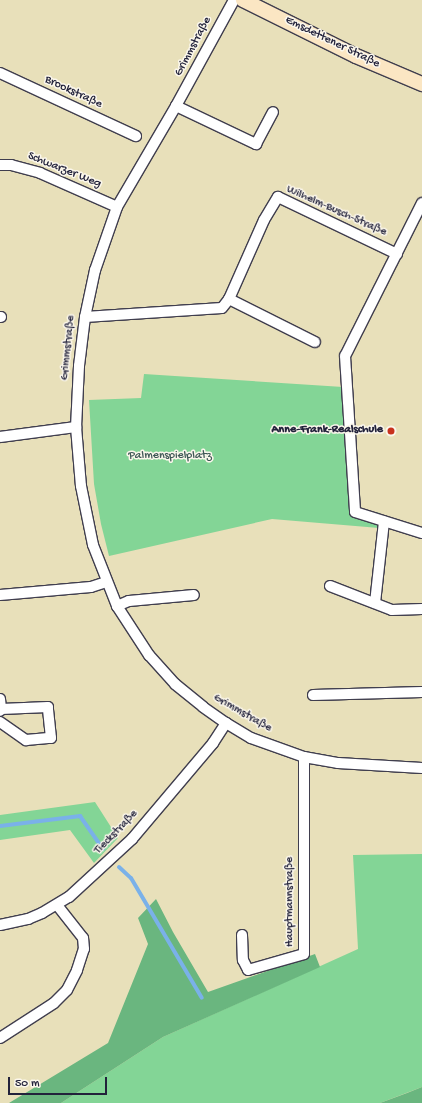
<!DOCTYPE html>
<html>
<head>
<meta charset="utf-8">
<style>
  body { margin:0 }
  #map { position:relative; width:422px; height:1103px; overflow:hidden; background:#e8e0ba; font-family:"Gochi Hand",sans-serif }
  div>[style] { position:absolute }
  [style*='--x'] { left:calc(var(--x)*1px); top:calc(var(--y)*1px); width:calc(var(--w)*1px); rotate:calc(var(--a)*1deg) }
  .green>* { inset:0; background:#83d596 }
  .forest>* { inset:0; background:#6ab67f }
  .stream>* { height:4px; margin:-2px; padding:0 2px; transform-origin:2px; border-radius:2px; background:#7ab1e9 }
  .roads { filter:drop-shadow(1px 0 #403e4e) drop-shadow(-1px 0 #403e4e) drop-shadow(0 1px #403e4e) drop-shadow(0 -1px #403e4e) }
  .street>* { height:10px; margin:-5px; padding:0 5px; transform-origin:5px; border-radius:5px; background:#fff }
  .secondary>* { height:14px; margin:-7px; padding:0 7px; transform-origin:7px; border-radius:7px; background:#fbe6c3 }
  .dots>* { width:11px; height:11px; translate:-50% -50%; box-sizing:border-box; border:2px solid #fbf7ec; border-radius:50% }
  span { translate:-50% -50%; white-space:nowrap; text-align:center; line-height:1.15; -webkit-text-stroke:3px #fbf7ec; paint-order:stroke }
  .street-label { font-size:12px; color:#22223b }
  .poi-label { font-size:12px; color:#22223b; font-weight:700 }
  .right { translate:-100% -50%; text-align:right }
  .park-label { font-size:12px; color:#3f5856 }
  .scale { position:absolute; left:8px; top:1077px; width:99px; height:18px; box-sizing:border-box; border:2px solid #22223b; border-top:0; padding-left:5px; font-size:12px; line-height:14px; white-space:nowrap; color:#22223b; -webkit-text-stroke:3px #fbf7ec; paint-order:stroke }
</style>
</head>
<body>
<div id="map">
  <div class="green">
    <div style="clip-path:polygon(144px 374px,343px 387px,351px 508px,380px 513px,379px 528px,272px 519px,109px 556px,101px 524px,94px 484px,89px 400px,141px 398px)"></div>
    <div style="clip-path:polygon(95px 802px,118px 838px,94px 863px,70px 830px,0 840px,0 815px)"></div>
    <div style="clip-path:polygon(422px 854px,422px 1087px,380px 1103px,61px 1103px,163px 1037px,358px 949px,353px 855px)"></div>
  </div>
  <div class="forest">
    <div style="clip-path:polygon(156px 899px,173px 932px,208px 992px,315px 954px,320px 967px,163px 1037px,61px 1103px,9px 1103px,108px 1043px,148px 944px,138px 918px)"></div>
    <div style="clip-path:polygon(422px 1087px,422px 1103px,380px 1103px,407px 1093px)"></div>
  </div>
  <div class="stream">
    <div style="--x:0;--y:826;--w:81;--a:-7.1"></div>
    <div style="--x:80;--y:816;--w:40;--a:55.1"></div>
    <div style="--x:119;--y:867;--w:16;--a:43"></div>
    <div style="--x:131;--y:878;--w:139;--a:59.4"></div>
  </div>
  <div class="roads">
    <div class="street">
      <div style="--x:234;--y:0;--w:121;--a:118.7"></div>
      <div style="--x:176;--y:106;--w:117;--a:120.3"></div>
      <div style="--x:117;--y:207;--w:67;--a:109.2"></div>
      <div style="--x:95;--y:270;--w:48;--a:102"></div>
      <div style="--x:85;--y:317;--w:49;--a:97"></div>
      <div style="--x:79;--y:366;--w:61;--a:92.8"></div>
      <div style="--x:76;--y:427;--w:59;--a:85.2"></div>
      <div style="--x:81;--y:486;--w:60;--a:78.5"></div>
      <div style="--x:93;--y:545;--w:66;--a:68.5"></div>
      <div style="--x:117;--y:606;--w:59;--a:56.9"></div>
      <div style="--x:149;--y:655;--w:39;--a:48"></div>
      <div style="--x:175;--y:684;--w:36;--a:39"></div>
      <div style="--x:203;--y:707;--w:28;--a:35"></div>
      <div style="--x:226;--y:723;--w:29;--a:31"></div>
      <div style="--x:251;--y:738;--w:56;--a:19.7"></div>
      <div style="--x:304;--y:757;--w:35;--a:10"></div>
      <div style="--x:338;--y:763;--w:84;--a:3.4"></div>
      <div style="--x:0;--y:73;--w:150;--a:24.9"></div>
      <div style="--x:176;--y:106;--w:89;--a:25.4"></div>
      <div style="--x:256;--y:144;--w:36;--a:-62"></div>
      <div style="--x:0;--y:165;--w:11;--a:0"></div>
      <div style="--x:11;--y:165;--w:30;--a:15"></div>
      <div style="--x:40;--y:173;--w:84;--a:23.8"></div>
      <div style="--x:422;--y:203;--w:171;--a:116.7"></div>
      <div style="--x:345;--y:356;--w:156;--a:86.3"></div>
      <div style="--x:355;--y:512;--w:70;--a:17.4"></div>
      <div style="--x:229;--y:299;--w:96;--a:26.6"></div>
      <div style="--x:0;--y:317;--w:1;--a:0"></div>
      <div style="--x:85;--y:317;--w:137;--a:-3.8"></div>
      <div style="--x:222;--y:308;--w:11;--a:-52"></div>
      <div style="--x:229;--y:299;--w:86;--a:-66.1"></div>
      <div style="--x:264;--y:220;--w:27;--a:-59"></div>
      <div style="--x:278;--y:197;--w:132;--a:25.6"></div>
      <div style="--x:0;--y:437;--w:77;--a:-7.5"></div>
      <div style="--x:330;--y:586;--w:66;--a:21.2"></div>
      <div style="--x:392;--y:610;--w:30;--a:-2"></div>
      <div style="--x:0;--y:595;--w:91;--a:-5"></div>
      <div style="--x:91;--y:587;--w:16;--a:-18"></div>
      <div style="--x:375;--y:603;--w:82;--a:-83.7"></div>
      <div style="--x:117;--y:606;--w:13;--a:-23"></div>
      <div style="--x:129;--y:601;--w:65;--a:-5.3"></div>
      <div style="--x:313;--y:695;--w:109;--a:-1.6"></div>
      <div style="--x:0;--y:699;--w:10;--a:84"></div>
      <div style="--x:1;--y:709;--w:2;--a:117"></div>
      <div style="--x:0;--y:722;--w:32;--a:35"></div>
      <div style="--x:26;--y:740;--w:25;--a:-5"></div>
      <div style="--x:51;--y:738;--w:31;--a:-96"></div>
      <div style="--x:48;--y:707;--w:47;--a:177.6"></div>
      <div style="--x:0;--y:925;--w:29;--a:-12"></div>
      <div style="--x:28;--y:919;--w:15;--a:-23"></div>
      <div style="--x:42;--y:913;--w:31;--a:-31"></div>
      <div style="--x:69;--y:897;--w:86;--a:-42.6"></div>
      <div style="--x:132;--y:839;--w:126;--a:-49.8"></div>
      <div style="--x:213;--y:743;--w:24;--a:-57"></div>
      <div style="--x:242;--y:935;--w:25;--a:88"></div>
      <div style="--x:243;--y:960;--w:11;--a:63"></div>
      <div style="--x:248;--y:970;--w:58;--a:-15.9"></div>
      <div style="--x:304;--y:954;--w:197;--a:-90"></div>
      <div style="--x:0;--y:1038;--w:64;--a:-32.9"></div>
      <div style="--x:54;--y:1003;--w:18;--a:-45"></div>
      <div style="--x:67;--y:990;--w:22;--a:-63"></div>
      <div style="--x:77;--y:970;--w:22;--a:-72"></div>
      <div style="--x:84;--y:949;--w:11;--a:-95"></div>
      <div style="--x:83;--y:938;--w:42;--a:-128.2"></div>
    </div>
    <div class="secondary">
      <div style="--x:243;--y:0;--w:126;--a:26.4"></div>
      <div style="--x:356;--y:56;--w:72;--a:23"></div>
    </div>
  </div>
  <div class="dots">
    <div style="left:391px;top:431px;background:#c8321e"></div>
  </div>
  <div class="street-label">
    <span style="left:332px;top:43px;rotate:26deg">Emsdettener Straße</span>
    <span style="left:194px;top:47px;rotate:-62deg">Grimmstraße</span>
    <span style="left:73px;top:93px;rotate:25deg">Brookstraße</span>
    <span style="left:64px;top:171px;rotate:22deg">Schwarzer Weg</span>
    <span style="left:336px;top:212px;rotate:24deg">Wilhelm-Busch-Straße</span>
    <span style="left:69px;top:348px;rotate:-84deg">Grimmstraße</span>
    <span style="left:242px;top:714px;rotate:30deg">Grimmstraße</span>
    <span style="left:117px;top:833px;rotate:-46deg">Tieckstraße</span>
    <span style="left:291px;top:902px;rotate:-90deg">Hauptmannstraße</span>
  </div>
  <div class="poi-label">
    <span class="right" style="left:383px;top:431px">Anne-Frank-Realschule</span>
  </div>
  <div class="park-label">
    <span style="left:170px;top:457px">Palmenspielplatz</span>
  </div>
  <div class="scale">50 m</div>
</div>
</body>
</html>
